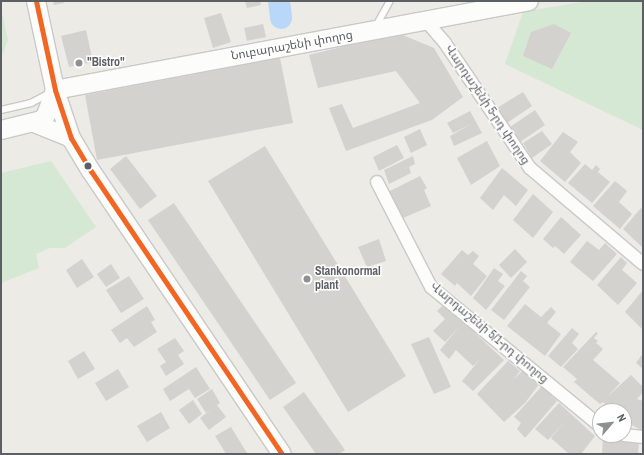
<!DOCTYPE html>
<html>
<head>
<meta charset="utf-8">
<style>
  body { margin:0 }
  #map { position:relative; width:644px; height:455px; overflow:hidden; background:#ecebe6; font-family:"Archivo Narrow","Noto Sans Armenian",sans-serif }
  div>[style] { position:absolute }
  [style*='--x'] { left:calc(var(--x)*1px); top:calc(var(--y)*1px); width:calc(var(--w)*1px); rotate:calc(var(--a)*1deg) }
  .green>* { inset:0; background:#d4e8d3 }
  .river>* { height:22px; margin:-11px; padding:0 11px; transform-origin:11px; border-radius:11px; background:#b9d7f8 }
  .building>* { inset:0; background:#d3d2cf }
  .roads { filter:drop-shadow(1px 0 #c9c9c8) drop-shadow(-1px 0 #c9c9c8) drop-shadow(0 1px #c9c9c8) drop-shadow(0 -1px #c9c9c8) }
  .lane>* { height:6px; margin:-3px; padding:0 3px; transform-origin:3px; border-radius:3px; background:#fcfcfb }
  .street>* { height:12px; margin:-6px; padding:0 6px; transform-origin:6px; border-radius:6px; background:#fcfcfb }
  .secondary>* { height:18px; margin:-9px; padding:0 9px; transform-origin:9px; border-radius:9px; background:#fcfcfb }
  .bus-1>* { height:5px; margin:-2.5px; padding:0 2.5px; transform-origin:2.5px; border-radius:2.5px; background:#f26522 }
  .dots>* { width:11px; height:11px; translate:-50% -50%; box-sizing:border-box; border:2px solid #fff; border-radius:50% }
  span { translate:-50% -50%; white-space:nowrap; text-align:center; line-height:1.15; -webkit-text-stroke:3px #fff; paint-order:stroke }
  .street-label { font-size:12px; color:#5c5f64 }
  .poi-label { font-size:12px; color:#5c5f64; font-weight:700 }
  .left { translate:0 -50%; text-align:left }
  .frame { position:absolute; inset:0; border:2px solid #5c5f64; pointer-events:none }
  .north { position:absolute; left:592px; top:403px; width:40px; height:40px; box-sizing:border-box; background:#fff; border:1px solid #bebfc1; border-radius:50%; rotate:62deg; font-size:11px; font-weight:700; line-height:16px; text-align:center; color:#5c5f64 }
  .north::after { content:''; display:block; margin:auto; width:14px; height:18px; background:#8e9092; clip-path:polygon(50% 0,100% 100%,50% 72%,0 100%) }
</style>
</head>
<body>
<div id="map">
  <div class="green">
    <div style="clip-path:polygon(587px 1px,643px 1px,643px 130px,505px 64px,523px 12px)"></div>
    <div style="clip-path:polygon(1px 9px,8px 40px,1px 58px)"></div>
    <div style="clip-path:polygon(51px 161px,96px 227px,65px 248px,50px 248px,36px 254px,39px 268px,1px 283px,1px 173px)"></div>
  </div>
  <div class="river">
    <div style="--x:279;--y:1;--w:17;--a:83"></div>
  </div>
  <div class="building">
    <div style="clip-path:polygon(53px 1px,63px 1px,64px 3px,54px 5px)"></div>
    <div style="clip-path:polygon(245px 1px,260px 1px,261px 5px,247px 8px)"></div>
    <div style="clip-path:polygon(221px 13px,231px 42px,213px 48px,204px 18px)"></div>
    <div style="clip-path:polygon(263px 24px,266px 37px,247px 41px,244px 28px)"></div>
    <div style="clip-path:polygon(554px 24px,571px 33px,552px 69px,523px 56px,531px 32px)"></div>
    <div style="clip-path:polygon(86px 30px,93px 62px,69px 67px,61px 36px)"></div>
    <div style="clip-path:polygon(398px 33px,434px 48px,463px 97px,432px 120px,346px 151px,329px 108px,342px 104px,353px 128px,420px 103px,396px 71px,318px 88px,309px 55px)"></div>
    <div style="clip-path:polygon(280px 58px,293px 123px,97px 160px,85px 95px)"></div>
    <div style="clip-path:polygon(523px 92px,532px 106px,507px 123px,497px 108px)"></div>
    <div style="clip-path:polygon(535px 110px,545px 125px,520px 142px,510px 127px)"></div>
    <div style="clip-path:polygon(470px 111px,482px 133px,454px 146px,450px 136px,471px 124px,453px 133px,447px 123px)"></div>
    <div style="clip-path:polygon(420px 129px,427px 145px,411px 153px,404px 137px)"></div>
    <div style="clip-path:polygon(542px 131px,552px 144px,532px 158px,523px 143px)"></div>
    <div style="clip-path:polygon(563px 132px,578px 142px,570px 152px,581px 163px,565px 182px,540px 161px)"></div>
    <div style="clip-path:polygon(487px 141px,500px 166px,471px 185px,457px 158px)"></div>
    <div style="clip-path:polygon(397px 145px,404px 158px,379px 171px,373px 157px)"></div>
    <div style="clip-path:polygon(265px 146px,406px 376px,348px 412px,208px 181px)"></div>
    <div style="clip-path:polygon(126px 156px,157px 196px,140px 209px,110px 169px)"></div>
    <div style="clip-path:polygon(413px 156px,415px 164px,409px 167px,411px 173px,389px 184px,384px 170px)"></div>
    <div style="clip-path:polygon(585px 164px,592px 170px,596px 165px,600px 169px,598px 172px,610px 182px,592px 203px,568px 183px)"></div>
    <div style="clip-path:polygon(502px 168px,528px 190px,516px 206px,504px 195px,493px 210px,480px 198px)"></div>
    <div style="clip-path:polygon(420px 176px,427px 188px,424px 190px,431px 206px,403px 218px,388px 192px)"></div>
    <div style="clip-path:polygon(615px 181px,627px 191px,619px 202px,632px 214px,620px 229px,593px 206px)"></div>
    <div style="clip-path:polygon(533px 194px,553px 212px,533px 238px,513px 220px)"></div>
    <div style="clip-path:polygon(174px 203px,296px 383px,270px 400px,148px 220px)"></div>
    <div style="clip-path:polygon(641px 208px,643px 209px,643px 248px,623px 229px)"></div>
    <div style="clip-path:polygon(561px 217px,581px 235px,564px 254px,555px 246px,553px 248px,543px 239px)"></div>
    <div style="clip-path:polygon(379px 239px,386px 261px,367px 267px,358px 247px)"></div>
    <div style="clip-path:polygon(587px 241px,599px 250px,605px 243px,617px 254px,593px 281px,570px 262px)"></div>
    <div style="clip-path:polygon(515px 249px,527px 262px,511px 278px,499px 265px)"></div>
    <div style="clip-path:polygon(462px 250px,468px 255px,473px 251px,479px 256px,473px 264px,487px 276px,471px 296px,457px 283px,455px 286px,441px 274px)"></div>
    <div style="clip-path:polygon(621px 257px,627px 263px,622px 270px,637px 283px,618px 305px,597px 285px)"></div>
    <div style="clip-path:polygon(82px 259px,94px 277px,77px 288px,66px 270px)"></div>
    <div style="clip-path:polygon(111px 264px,120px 278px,106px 287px,97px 274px)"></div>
    <div style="clip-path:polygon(494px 268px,503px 274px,498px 281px,505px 286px,486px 310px,473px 298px)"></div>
    <div style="clip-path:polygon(521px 271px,527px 276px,523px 281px,530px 287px,504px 320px,491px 310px)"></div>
    <div style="clip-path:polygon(129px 276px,144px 299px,121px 313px,106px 290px)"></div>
    <div style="clip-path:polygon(643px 290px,643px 330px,625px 312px)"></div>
    <div style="clip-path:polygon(444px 304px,504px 360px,473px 391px,462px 381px,480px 359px,473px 366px,456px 350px,449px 359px,440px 350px,459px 327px,445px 342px,433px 331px,445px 319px,437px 311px)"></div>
    <div style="clip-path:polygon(525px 304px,541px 317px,551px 307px,556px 312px,547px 323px,561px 334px,545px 356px,507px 326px)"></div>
    <div style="clip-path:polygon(147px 306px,155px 320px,151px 322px,157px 332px,134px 347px,127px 338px,120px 343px,111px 330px)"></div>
    <div style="clip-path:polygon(572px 328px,579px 334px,572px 343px,578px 349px,561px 367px,548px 356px)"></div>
    <div style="clip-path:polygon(596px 332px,598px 333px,594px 338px,598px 341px,596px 343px,603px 349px,593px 360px,620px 383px,607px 397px,631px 375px,643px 387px,643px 392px,637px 399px,643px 401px,643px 426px,641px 430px,624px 421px,624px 411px,612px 411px,603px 402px,600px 404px,588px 394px,574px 382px,577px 379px,563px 367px)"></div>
    <div style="clip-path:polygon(429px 337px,451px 387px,434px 394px,411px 344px)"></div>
    <div style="clip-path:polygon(175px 338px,184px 351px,178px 355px,184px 364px,166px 376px,160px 366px,166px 362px,157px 349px)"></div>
    <div style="clip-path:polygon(84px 351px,95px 369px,78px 379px,68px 361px)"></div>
    <div style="clip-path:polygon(643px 353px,643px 369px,636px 363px)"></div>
    <div style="clip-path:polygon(508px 361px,520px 371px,513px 380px,525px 368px,540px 383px,525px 403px,504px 422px,477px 394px)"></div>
    <div style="clip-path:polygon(196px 367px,210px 389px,195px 398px,189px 389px,170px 401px,163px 389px)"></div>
    <div style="clip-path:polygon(118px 369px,129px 387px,106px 401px,95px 383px)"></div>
    <div style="clip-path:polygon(542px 386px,557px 401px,525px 438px,517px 429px,521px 423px,514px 417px)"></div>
    <div style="clip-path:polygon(212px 389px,220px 403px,217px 405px,226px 417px,209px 430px,200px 418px,212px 409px,206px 413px,197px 399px)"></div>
    <div style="clip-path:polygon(304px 392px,345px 450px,339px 454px,316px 454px,283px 407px)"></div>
    <div style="clip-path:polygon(193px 400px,202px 414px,189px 424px,179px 410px)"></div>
    <div style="clip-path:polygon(559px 403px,595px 436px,581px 454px,569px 454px,551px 438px,564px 423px,548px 440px,535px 429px)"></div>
    <div style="clip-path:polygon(161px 412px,170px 428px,147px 442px,137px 426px)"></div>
    <div style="clip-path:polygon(231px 427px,247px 453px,245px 454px,226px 454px,215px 436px)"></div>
    <div style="clip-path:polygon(603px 438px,639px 440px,638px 454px,602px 454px)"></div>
  </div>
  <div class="roads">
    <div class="lane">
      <div style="--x:376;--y:26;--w:29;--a:-61"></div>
      <div style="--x:1;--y:110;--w:31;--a:-13"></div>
      <div style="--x:31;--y:103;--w:21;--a:-28"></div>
    </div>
    <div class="street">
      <div style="--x:426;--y:21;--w:29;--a:49"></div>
      <div style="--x:445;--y:43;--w:151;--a:55.8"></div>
      <div style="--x:530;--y:168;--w:148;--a:40.3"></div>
      <div style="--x:377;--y:182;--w:118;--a:62.8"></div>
      <div style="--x:431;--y:287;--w:219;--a:39.4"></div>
      <div style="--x:624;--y:435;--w:19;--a:6"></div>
    </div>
    <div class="secondary">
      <div style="--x:36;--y:1;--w:91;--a:77.9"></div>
      <div style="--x:55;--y:90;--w:51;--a:71.6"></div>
      <div style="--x:71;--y:138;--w:39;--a:59"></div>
      <div style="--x:91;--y:171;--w:341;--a:56"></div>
      <div style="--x:55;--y:90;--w:482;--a:-10.6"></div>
      <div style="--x:34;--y:123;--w:40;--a:22"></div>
      <div style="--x:1;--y:130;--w:42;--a:-13.7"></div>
      <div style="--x:42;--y:120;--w:6;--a:-51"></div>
      <div style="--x:46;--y:115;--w:27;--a:-70"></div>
    </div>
  </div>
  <div class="bus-1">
    <div style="--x:36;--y:1;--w:91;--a:77.9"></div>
    <div style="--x:55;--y:90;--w:51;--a:71.6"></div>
    <div style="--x:71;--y:138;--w:39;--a:59"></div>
    <div style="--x:91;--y:171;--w:341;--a:56"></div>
  </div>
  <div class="dots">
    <div style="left:79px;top:63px;background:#8e9092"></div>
    <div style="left:88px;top:166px;background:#5c5f64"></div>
    <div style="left:307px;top:279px;background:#8e9092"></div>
  </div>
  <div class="street-label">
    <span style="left:292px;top:46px;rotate:-10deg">Նուբարաշենի փողոց</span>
    <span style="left:487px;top:105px;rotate:56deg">Վարդաշենի 5-րդ փողոց</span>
    <span style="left:489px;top:333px;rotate:40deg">Վարդաշենի 5/1-րդ փողոց</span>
  </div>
  <div class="poi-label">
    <span class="left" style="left:87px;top:63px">"Bistro"</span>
    <span class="left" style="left:315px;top:279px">Stankonormal<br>plant</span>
  </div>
  <div class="frame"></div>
  <div class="north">N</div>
</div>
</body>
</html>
